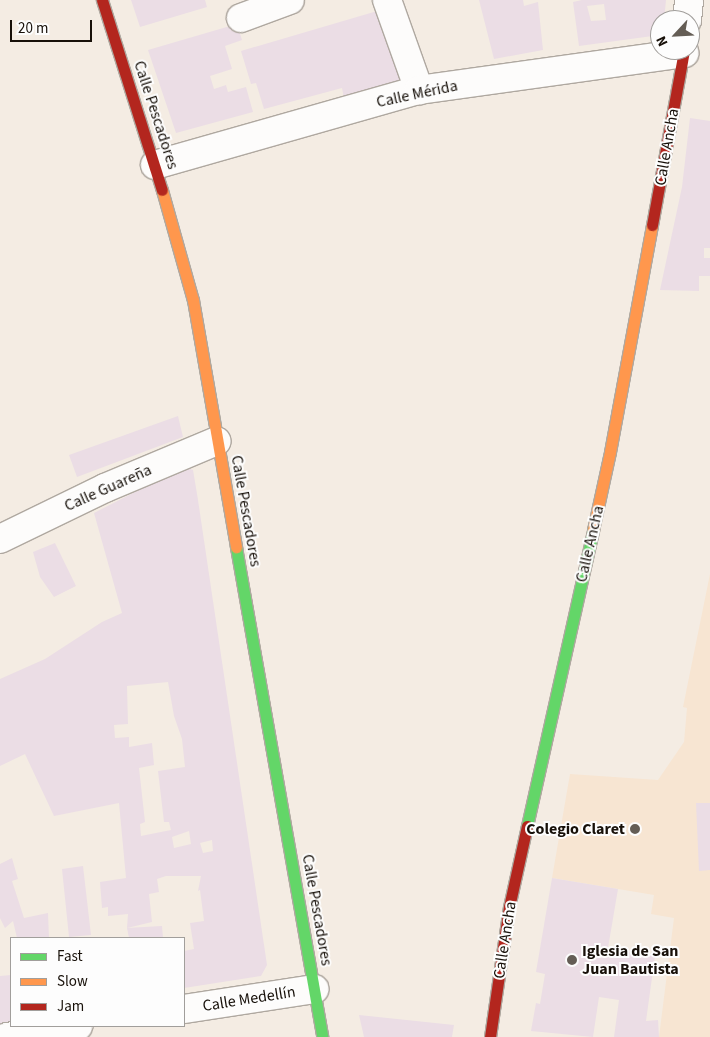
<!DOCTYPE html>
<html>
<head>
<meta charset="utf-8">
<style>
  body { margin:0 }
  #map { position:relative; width:710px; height:1037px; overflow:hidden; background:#f4ece3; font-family:"Source Sans 3",sans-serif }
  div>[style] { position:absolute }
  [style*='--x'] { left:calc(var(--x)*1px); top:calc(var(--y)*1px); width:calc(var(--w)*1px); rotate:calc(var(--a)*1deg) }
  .built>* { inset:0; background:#f7e5d2 }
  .building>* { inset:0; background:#ebdde5 }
  .roads { filter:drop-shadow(1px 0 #afa8a0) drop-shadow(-1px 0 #afa8a0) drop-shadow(0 1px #afa8a0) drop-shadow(0 -1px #afa8a0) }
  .street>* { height:28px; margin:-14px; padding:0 14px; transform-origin:14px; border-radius:14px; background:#fdfcfb }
  .fast>* { height:11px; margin:-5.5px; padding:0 5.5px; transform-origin:5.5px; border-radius:5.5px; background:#63d668 }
  .slow>* { height:11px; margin:-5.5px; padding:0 5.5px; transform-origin:5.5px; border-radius:5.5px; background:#ff974d }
  .jam>* { height:11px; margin:-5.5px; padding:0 5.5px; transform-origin:5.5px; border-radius:5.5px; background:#b3261e }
  .dots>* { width:14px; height:14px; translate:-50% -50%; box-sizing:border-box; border:2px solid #fdfdfd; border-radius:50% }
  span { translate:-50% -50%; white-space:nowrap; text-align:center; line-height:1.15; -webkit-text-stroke:4px #fdfdfd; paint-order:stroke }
  .street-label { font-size:16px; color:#171009 }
  .poi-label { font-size:16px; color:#171009; font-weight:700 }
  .right { translate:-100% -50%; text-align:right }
  .left { translate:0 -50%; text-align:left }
  .legend { position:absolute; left:10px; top:937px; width:175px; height:90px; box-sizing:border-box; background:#fdfdfd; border:1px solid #a19e9b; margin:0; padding:6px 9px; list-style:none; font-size:15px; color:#171009 }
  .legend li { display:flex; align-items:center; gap:10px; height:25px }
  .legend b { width:25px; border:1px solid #a19e9b }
  .north { position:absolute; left:650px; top:10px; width:50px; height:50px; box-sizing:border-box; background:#fdfdfd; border:1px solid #a19e9b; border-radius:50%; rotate:245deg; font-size:14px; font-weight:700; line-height:20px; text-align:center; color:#171009 }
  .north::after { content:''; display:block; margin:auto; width:18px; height:22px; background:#645d55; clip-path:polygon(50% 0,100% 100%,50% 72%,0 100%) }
  .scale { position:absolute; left:10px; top:20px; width:82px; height:22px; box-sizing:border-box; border:2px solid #171009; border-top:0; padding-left:6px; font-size:15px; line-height:18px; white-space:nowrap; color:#171009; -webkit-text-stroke:4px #fdfdfd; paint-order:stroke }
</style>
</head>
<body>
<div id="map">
  <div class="built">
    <div style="clip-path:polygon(710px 574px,710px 1037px,659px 1037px,674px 918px,651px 914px,654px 895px,552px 878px,570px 774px,658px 780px,684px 742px,687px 708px,683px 707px)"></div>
  </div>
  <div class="building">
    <div style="clip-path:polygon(131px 0,205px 0,207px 7px,140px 27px)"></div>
    <div style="clip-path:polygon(479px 0,523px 0,524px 6px,538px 2px,543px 50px,494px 59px)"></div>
    <div style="clip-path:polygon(evenodd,582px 0,666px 0,664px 20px,660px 20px,660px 35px,579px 46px,573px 2px,582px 0,604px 4px,606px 20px,591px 21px,587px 6px,604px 4px)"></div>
    <div style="clip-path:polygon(384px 9px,402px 82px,344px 98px,342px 88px,264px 109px,256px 83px,251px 84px,241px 51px)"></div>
    <div style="clip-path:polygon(237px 24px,242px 40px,225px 46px,232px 69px,210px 76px,214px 89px,226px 85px,228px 92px,246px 87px,253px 112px,176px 133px,148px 50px)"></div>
    <div style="clip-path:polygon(690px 118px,710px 121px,710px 248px,704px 248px,704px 258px,710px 258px,710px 276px,699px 276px,699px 291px,660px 290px,682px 187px)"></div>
    <div style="clip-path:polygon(178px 416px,183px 437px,77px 477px,69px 455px)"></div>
    <div style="clip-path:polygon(evenodd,184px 467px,193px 470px,198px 500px,267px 965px,261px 976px,184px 988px,184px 951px,194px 949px,190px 923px,204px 921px,200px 890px,198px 891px,201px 876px,166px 876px,157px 879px,159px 892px,149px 894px,152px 922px,127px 928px,128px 914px,108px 916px,108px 907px,102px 908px,100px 882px,126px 878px,119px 803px,54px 816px,25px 754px,0 766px,0 679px,45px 659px,102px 622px,122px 613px,94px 513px,184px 467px,168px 682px,174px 716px,182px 739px,185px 767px,158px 771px,164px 822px,169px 822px,171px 830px,141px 836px,140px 824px,145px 822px,139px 768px,154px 765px,152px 743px,129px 747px,129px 737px,115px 738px,114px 725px,128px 724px,127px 686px,168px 682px,184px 467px,189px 831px,191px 844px,174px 848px,172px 837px,189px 831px,184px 467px,212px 840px,213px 851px,203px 853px,200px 843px,212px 840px)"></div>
    <div style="clip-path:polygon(55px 543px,76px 586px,54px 597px,40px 577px,33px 552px)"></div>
    <div style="clip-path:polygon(696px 803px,710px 803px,710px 870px,699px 871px)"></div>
    <div style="clip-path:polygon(12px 858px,18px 879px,12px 881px,24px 918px,48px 913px,49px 938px,17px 938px,13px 921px,5px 928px,0 918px,0 864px)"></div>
    <div style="clip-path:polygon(83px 866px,91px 935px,69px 937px,62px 869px)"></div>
    <div style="clip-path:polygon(552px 878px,618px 889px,608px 948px,655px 956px,646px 1021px,658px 1020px,659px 1037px,614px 1037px,619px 1000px,599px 997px,593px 1037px,531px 1031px,536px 1003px,540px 1004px,545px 974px,536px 972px)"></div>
    <div style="clip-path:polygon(162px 926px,163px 938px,129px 938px,127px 928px)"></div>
    <div style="clip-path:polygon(11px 975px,11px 1023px,0 1025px,0 976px)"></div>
    <div style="clip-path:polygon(359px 1015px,454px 1025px,452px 1037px,364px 1037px)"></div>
  </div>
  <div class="roads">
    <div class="street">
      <div style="--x:387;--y:0;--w:96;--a:70.4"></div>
      <div style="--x:241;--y:18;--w:52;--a:-20.2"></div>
      <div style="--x:687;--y:20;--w:20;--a:-84"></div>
      <div style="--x:155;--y:165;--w:274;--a:-15.9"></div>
      <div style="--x:419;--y:90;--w:268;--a:-7.9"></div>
      <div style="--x:0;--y:539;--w:117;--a:-25.9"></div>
      <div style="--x:105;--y:488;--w:121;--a:-22.8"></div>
      <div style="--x:184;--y:1009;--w:132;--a:-8.7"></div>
      <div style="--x:7;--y:1037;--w:72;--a:-8.8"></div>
    </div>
    <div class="fast">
      <div style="--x:236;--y:547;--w:497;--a:80"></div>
      <div style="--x:527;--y:826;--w:303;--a:-77.4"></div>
    </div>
    <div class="slow">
      <div style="--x:162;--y:190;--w:114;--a:74.3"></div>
      <div style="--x:193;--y:300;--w:251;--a:80.1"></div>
      <div style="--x:593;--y:530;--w:80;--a:-77.7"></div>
      <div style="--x:610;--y:452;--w:231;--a:-79.5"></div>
    </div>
    <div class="jam">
      <div style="--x:102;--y:0;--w:199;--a:72.5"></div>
      <div style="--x:652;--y:225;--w:178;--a:-79.6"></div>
      <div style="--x:490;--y:1037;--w:131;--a:-81.7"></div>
      <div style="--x:509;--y:907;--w:83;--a:-77.5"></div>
    </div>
  </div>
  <div class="dots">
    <div style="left:635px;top:829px;background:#645d55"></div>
    <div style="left:572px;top:960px;background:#645d55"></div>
  </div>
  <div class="street-label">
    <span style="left:417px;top:94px;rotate:-12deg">Calle Mérida</span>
    <span style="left:156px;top:115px;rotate:72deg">Calle Pescadores</span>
    <span style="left:667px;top:147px;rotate:-80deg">Calle Ancha</span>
    <span style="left:108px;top:488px;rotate:-24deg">Calle Guareña</span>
    <span style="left:246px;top:511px;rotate:80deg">Calle Pescadores</span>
    <span style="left:590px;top:544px;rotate:-77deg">Calle Ancha</span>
    <span style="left:317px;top:910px;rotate:80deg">Calle Pescadores</span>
    <span style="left:505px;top:940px;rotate:-81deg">Calle Ancha</span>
    <span style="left:249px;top:999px;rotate:-9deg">Calle Medellín</span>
  </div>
  <div class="poi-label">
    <span class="right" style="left:625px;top:829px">Colegio Claret</span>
    <span class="left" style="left:582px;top:960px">Iglesia de San<br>Juan Bautista</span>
  </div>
  <ul class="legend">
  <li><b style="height:6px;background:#63d668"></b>Fast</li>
  <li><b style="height:6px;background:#ff974d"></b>Slow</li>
  <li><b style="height:6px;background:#b3261e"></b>Jam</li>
  </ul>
  <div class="north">N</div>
  <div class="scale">20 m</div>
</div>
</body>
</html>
